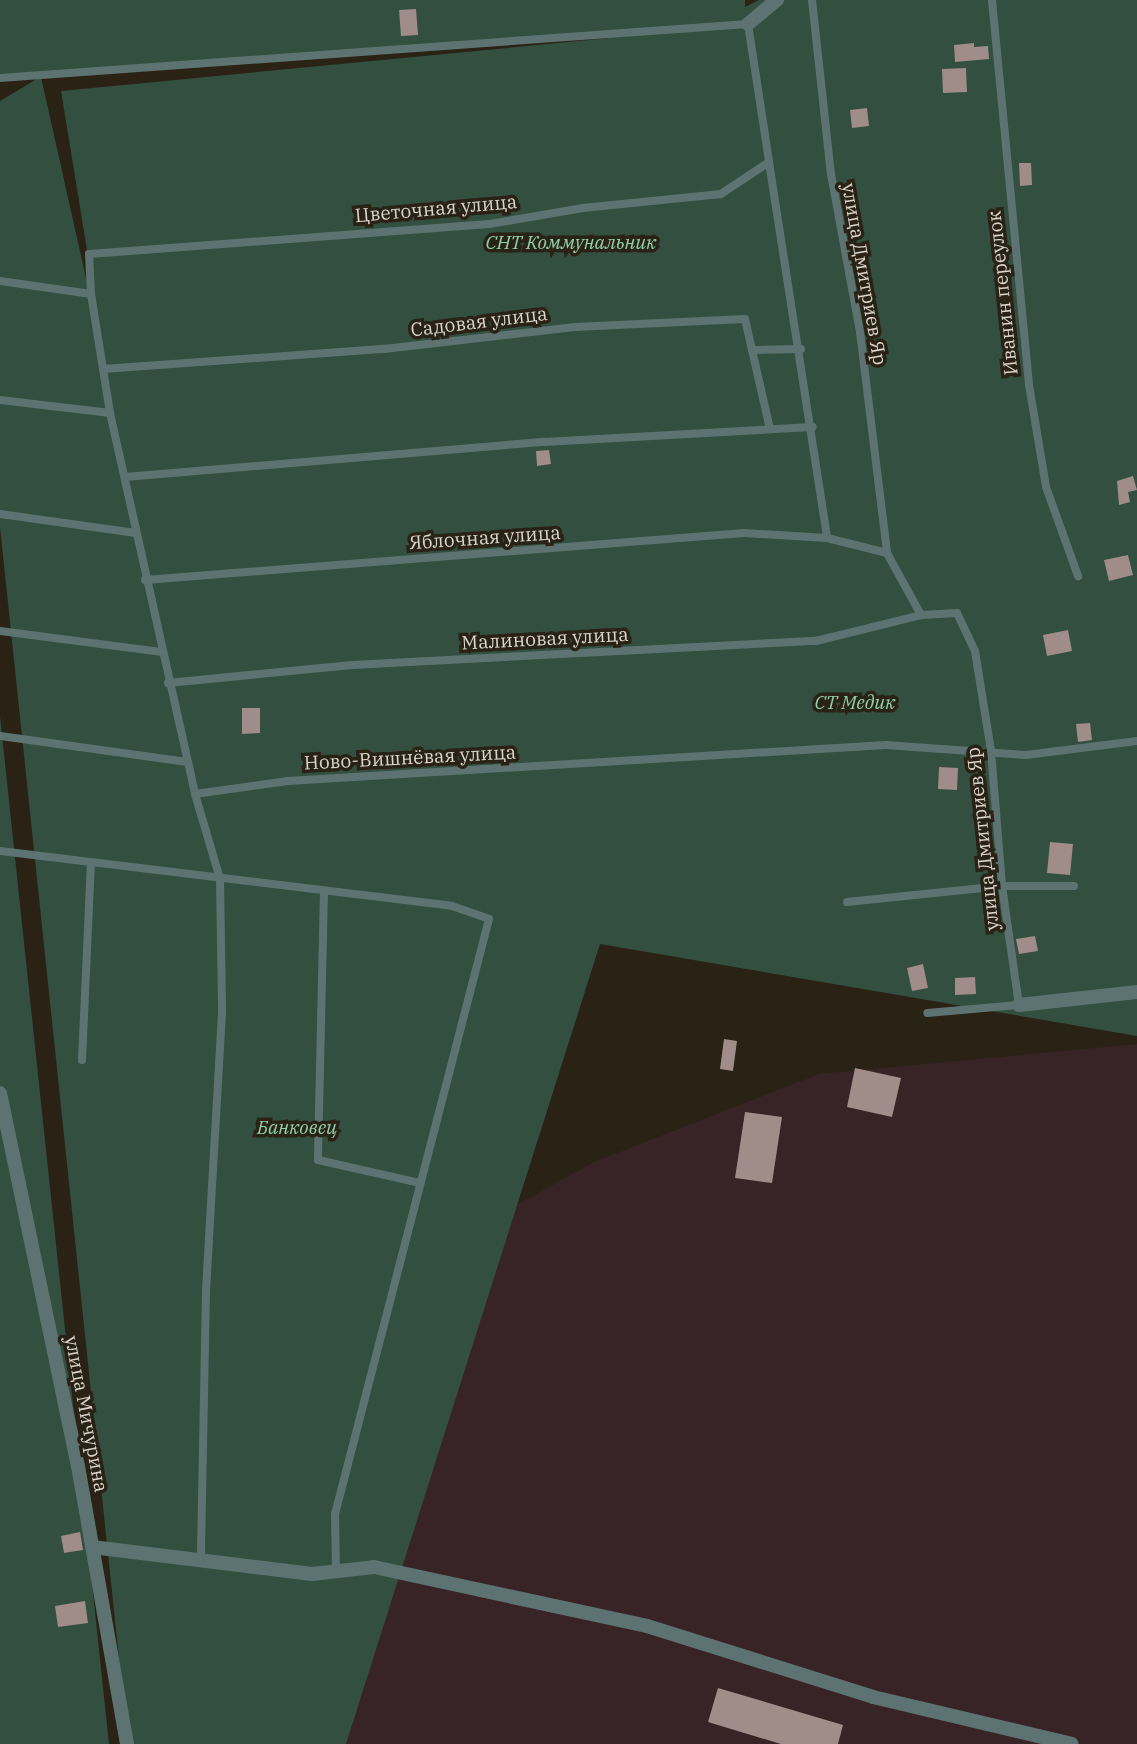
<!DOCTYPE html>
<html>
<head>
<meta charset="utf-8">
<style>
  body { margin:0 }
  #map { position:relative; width:1137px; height:1744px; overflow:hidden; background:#292215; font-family:"IBM Plex Serif",serif }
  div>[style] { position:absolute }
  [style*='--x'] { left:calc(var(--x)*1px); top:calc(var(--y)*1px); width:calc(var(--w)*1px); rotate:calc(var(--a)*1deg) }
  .industrial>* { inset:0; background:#382426 }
  .green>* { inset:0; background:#324f3f }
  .building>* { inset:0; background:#a08c88 }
  .lane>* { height:8px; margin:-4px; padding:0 4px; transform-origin:4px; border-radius:4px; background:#5d7372 }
  .street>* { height:14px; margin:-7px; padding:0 7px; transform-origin:7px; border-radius:7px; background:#5d7372 }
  span { translate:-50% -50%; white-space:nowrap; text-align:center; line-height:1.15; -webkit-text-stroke:7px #292215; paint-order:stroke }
  .street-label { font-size:19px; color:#dad5cd }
  .park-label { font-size:19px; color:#8ed2ad; font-style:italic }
</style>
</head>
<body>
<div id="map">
  <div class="industrial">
    <div style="clip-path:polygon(1137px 1044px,1137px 1744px,321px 1744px,421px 1258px,594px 1162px,819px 1074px)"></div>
  </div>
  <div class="green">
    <div style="clip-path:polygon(evenodd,0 0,745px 0,745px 7px,759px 0,1137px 0,1137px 1036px,600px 944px,346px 1744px,128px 1744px,0 527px,0 101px,40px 77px,0 79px,0 0,703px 29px,61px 91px,107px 372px,41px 77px,703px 29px)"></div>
    <div style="clip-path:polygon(0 716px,109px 1744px,0 1744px)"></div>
  </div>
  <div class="building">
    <div style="clip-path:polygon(416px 9px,418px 35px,401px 36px,399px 10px)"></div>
    <div style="clip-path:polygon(974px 43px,974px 47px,988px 46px,989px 59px,955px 62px,954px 45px)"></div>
    <div style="clip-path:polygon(966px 68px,967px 92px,943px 93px,942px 69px)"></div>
    <div style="clip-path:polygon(867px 108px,869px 126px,852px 128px,850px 110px)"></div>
    <div style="clip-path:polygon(1019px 163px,1031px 163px,1032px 185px,1020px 186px)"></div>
    <div style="clip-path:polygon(549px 450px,551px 464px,537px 466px,536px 451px)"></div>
    <div style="clip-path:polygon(1133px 476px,1137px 490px,1128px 492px,1130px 502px,1119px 505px,1117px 481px)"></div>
    <div style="clip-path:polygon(1128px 555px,1133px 575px,1109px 581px,1104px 560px)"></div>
    <div style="clip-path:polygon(1068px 630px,1072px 651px,1047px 656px,1043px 635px)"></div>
    <div style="clip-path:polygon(242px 708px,260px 708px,260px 733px,242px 734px)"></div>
    <div style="clip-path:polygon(1090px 723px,1092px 740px,1078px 742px,1076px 724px)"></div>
    <div style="clip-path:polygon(939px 767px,958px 768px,957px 790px,938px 789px)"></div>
    <div style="clip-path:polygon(1050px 842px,1073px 844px,1070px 875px,1047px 873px)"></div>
    <div style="clip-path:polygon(1035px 936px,1038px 951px,1019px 954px,1016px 939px)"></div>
    <div style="clip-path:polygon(923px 964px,928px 988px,912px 991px,907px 968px)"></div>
    <div style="clip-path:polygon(975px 977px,976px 994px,955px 995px,955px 978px)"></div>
    <div style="clip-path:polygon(724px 1039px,737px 1041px,733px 1071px,720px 1069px)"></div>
    <div style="clip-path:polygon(855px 1068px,901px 1078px,892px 1117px,847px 1107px)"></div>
    <div style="clip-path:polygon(745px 1112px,782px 1117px,772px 1183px,735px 1178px)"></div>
    <div style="clip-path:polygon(80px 1532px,83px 1550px,64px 1553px,61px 1536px)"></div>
    <div style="clip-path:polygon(85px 1601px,88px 1623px,58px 1627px,55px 1606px)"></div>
    <div style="clip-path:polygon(718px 1688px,843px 1725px,838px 1744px,781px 1744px,708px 1722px)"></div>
  </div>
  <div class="lane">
    <div style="--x:812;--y:0;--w:175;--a:83.8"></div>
    <div style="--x:831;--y:174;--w:161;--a:79.6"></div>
    <div style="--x:860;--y:332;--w:223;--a:83"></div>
    <div style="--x:992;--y:0;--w:387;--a:84.5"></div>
    <div style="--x:1029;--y:385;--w:103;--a:80.5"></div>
    <div style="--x:1046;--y:487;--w:95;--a:70.2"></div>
    <div style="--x:0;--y:78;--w:750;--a:-4.13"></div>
    <div style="--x:748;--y:24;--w:140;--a:81.3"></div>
    <div style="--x:769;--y:162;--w:58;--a:146.3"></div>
    <div style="--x:721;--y:194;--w:139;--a:174.2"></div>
    <div style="--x:583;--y:208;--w:95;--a:170.3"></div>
    <div style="--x:489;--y:224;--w:401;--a:175.7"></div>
    <div style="--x:89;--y:254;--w:40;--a:87.1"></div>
    <div style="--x:91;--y:294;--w:92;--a:-171.9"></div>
    <div style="--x:769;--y:162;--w:380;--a:81.2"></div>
    <div style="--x:827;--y:538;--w:62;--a:14"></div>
    <div style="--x:887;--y:553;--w:71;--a:61.3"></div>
    <div style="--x:921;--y:615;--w:36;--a:-3"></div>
    <div style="--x:957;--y:613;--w:42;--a:64.7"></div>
    <div style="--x:975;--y:651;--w:101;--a:80.9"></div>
    <div style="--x:991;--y:751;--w:135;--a:85.3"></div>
    <div style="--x:1002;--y:886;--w:120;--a:81.9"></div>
    <div style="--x:1019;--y:1005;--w:92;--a:175"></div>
    <div style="--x:91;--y:294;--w:121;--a:80.9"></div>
    <div style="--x:110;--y:413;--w:390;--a:77.4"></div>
    <div style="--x:195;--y:794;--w:94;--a:-8"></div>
    <div style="--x:288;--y:781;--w:599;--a:-3.45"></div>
    <div style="--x:886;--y:745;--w:140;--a:4.1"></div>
    <div style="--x:1026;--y:755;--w:112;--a:-7.2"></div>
    <div style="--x:752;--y:350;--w:49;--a:-1.2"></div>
    <div style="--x:103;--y:369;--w:282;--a:-4.1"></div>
    <div style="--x:384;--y:349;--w:192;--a:-6.6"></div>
    <div style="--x:575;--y:327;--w:170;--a:-2.7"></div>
    <div style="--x:745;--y:319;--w:113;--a:77.2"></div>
    <div style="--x:0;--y:400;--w:111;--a:6.7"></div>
    <div style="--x:125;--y:477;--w:421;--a:-4.8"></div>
    <div style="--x:545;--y:442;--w:268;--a:-3.2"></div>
    <div style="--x:0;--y:514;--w:137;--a:8"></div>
    <div style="--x:145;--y:580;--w:601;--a:-4.49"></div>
    <div style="--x:744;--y:533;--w:83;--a:3.4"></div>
    <div style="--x:0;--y:631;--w:162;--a:7.4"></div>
    <div style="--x:168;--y:683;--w:185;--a:-5.6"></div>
    <div style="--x:352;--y:665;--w:465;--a:-3"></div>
    <div style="--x:816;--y:641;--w:108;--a:-13.9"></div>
    <div style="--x:0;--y:736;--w:189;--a:7.9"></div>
    <div style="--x:195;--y:794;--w:89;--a:73.6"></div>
    <div style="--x:220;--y:879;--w:134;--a:89.1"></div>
    <div style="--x:222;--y:1013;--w:278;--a:93.3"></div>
    <div style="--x:206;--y:1291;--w:267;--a:91.1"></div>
    <div style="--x:0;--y:851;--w:455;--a:6.9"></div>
    <div style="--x:452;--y:906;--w:39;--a:19"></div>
    <div style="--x:489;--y:919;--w:615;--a:104.51"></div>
    <div style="--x:335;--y:1514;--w:56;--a:89"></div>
    <div style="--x:324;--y:891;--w:269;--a:91.3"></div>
    <div style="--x:318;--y:1160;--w:105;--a:12.7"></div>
    <div style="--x:847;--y:902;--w:156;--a:-5.9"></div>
    <div style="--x:1002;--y:886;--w:72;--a:0"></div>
    <div style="--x:82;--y:1060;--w:198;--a:-87.4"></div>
  </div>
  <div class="street">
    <div style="--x:748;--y:24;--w:38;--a:-40"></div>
    <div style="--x:1019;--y:1005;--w:119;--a:-6.3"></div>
    <div style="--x:0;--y:1093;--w:381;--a:78.2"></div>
    <div style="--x:78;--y:1466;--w:282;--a:80"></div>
    <div style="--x:92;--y:1547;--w:222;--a:7"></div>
    <div style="--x:312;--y:1574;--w:62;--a:-6.4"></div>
    <div style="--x:374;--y:1567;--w:279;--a:12.2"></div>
    <div style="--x:647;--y:1626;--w:237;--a:17.4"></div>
    <div style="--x:873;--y:1697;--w:204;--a:13.3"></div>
  </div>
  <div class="street-label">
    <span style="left:436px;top:209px;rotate:-5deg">Цветочная улица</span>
    <span style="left:864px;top:274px;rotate:80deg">улица Дмитриев Яр</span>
    <span style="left:1003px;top:293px;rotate:-96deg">Иванин переулок</span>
    <span style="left:479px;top:322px;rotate:-7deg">Садовая улица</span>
    <span style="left:485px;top:538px;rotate:-4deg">Яблочная улица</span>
    <span style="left:545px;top:639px;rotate:-3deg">Малиновая улица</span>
    <span style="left:410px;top:758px;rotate:-3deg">Ново-Вишнёвая улица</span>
    <span style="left:983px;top:839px;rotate:-96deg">улица Дмитриев Яр</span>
    <span style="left:86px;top:1414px;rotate:79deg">улица Мичурина</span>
  </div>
  <div class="park-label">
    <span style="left:571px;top:243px">СНТ Коммунальник</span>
    <span style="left:855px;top:703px">СТ Медик</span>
    <span style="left:297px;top:1128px">Банковец</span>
  </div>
</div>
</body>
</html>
